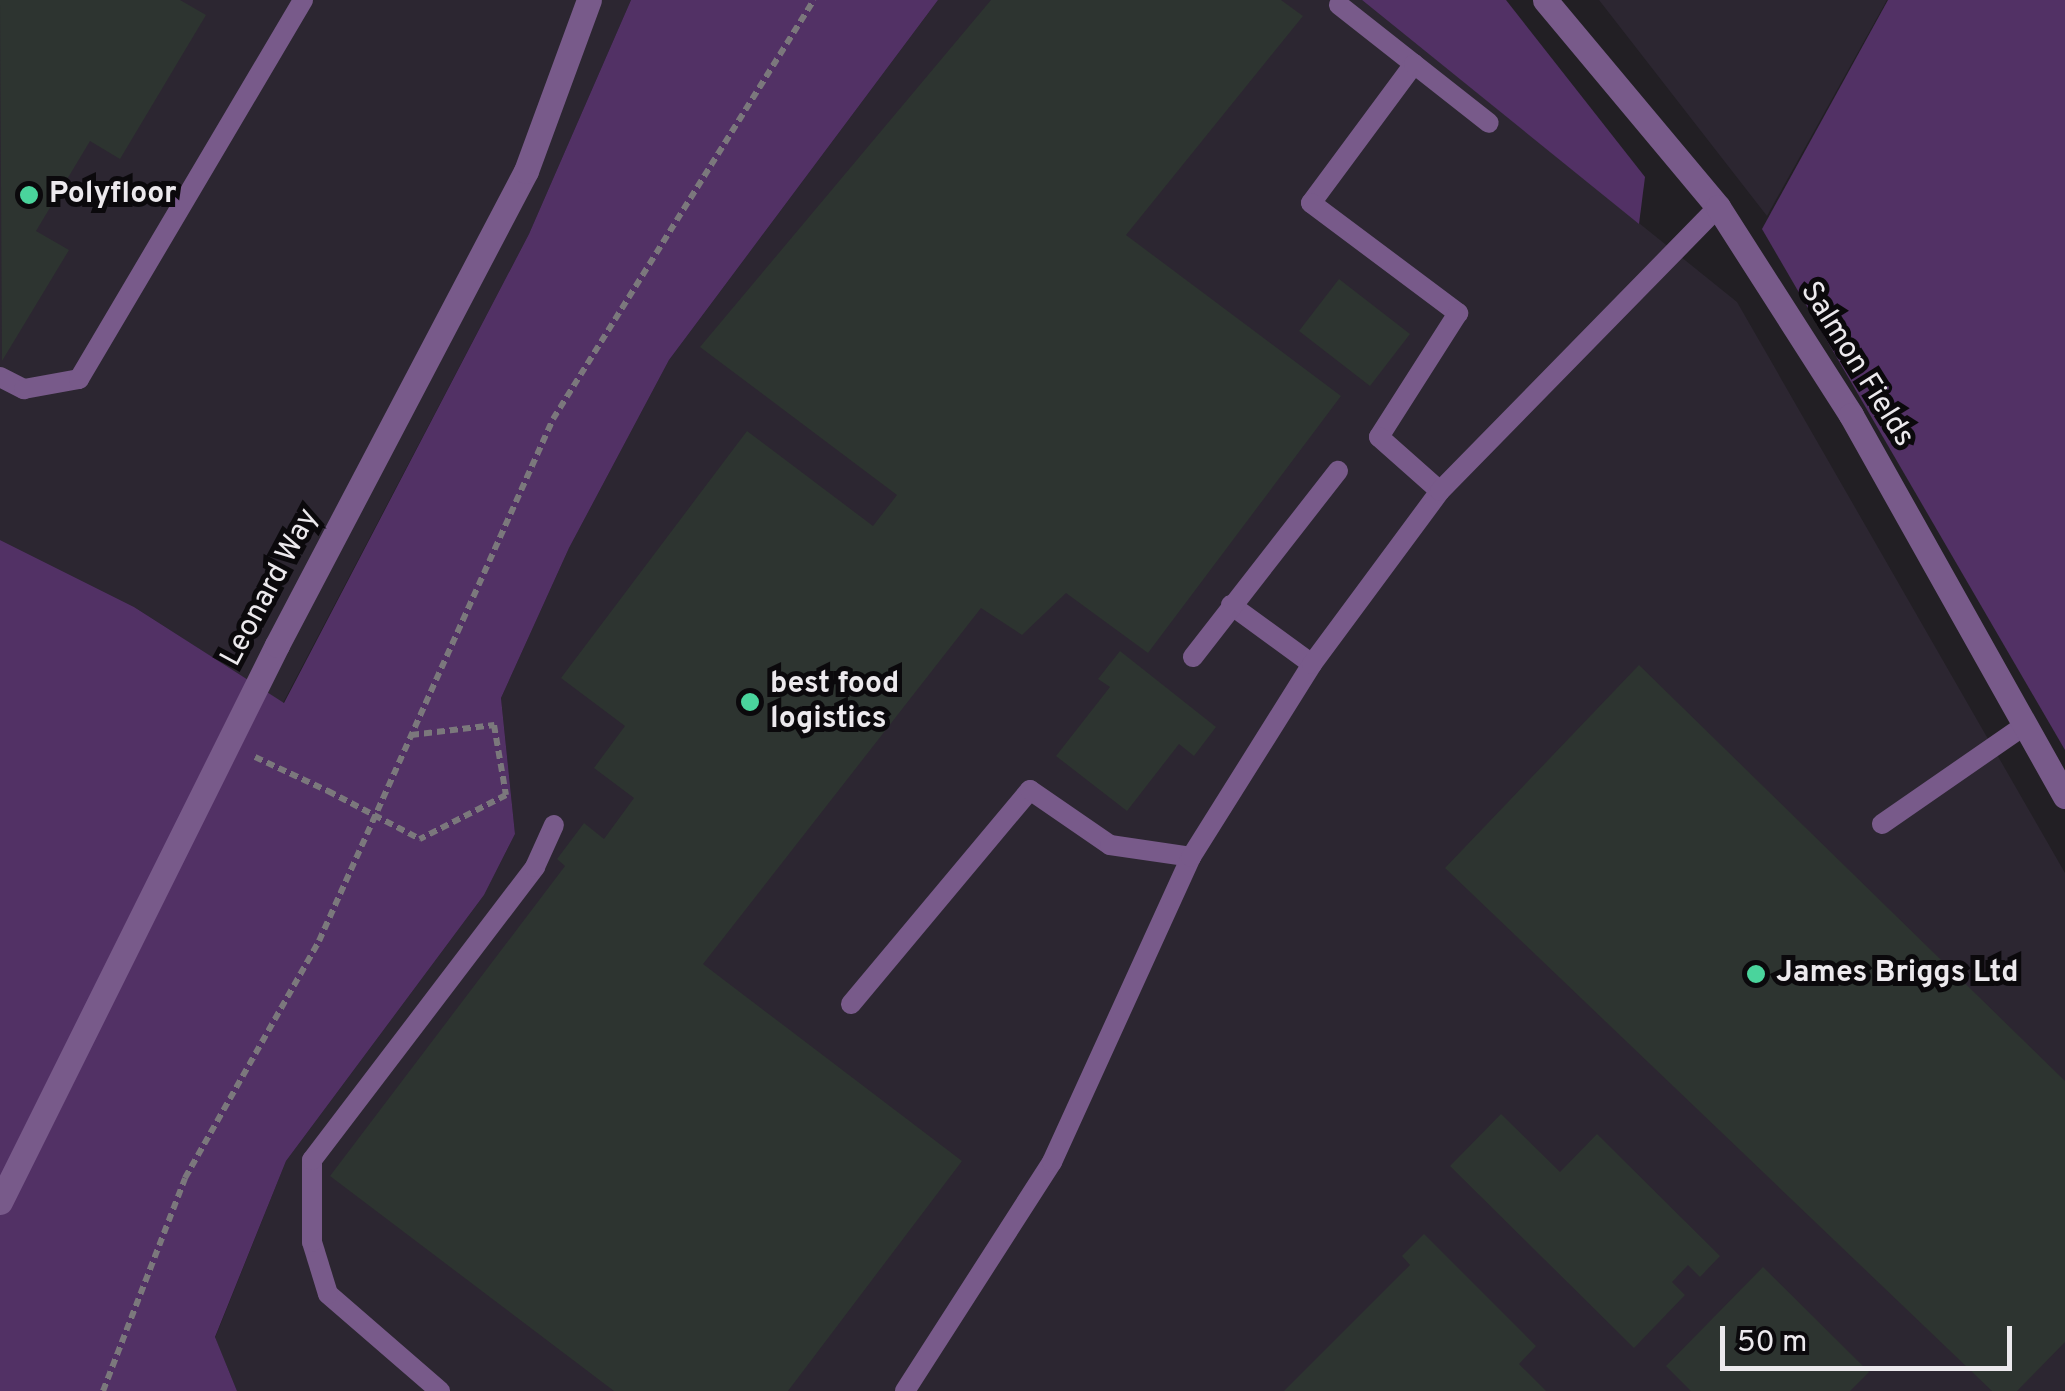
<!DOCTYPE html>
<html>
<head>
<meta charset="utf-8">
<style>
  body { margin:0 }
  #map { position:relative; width:2065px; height:1391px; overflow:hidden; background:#221f24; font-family:Overpass,sans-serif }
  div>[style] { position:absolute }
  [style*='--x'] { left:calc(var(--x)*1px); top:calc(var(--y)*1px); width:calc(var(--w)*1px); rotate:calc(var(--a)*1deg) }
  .built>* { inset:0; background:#2c2631 }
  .green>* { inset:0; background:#523165 }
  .building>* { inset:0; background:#2d3430 }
  .path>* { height:6px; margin-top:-3px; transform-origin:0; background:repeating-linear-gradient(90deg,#7b787c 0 8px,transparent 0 13px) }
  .lane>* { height:20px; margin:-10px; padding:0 10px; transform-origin:10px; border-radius:10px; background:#785a8a }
  .street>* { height:25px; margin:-12.5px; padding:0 12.5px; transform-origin:12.5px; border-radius:12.5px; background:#785a8a }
  .path-bridge>* { height:6px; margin-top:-3px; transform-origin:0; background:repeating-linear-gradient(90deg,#7b787c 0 8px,transparent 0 13px) }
  .dots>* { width:28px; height:28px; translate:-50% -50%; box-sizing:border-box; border:5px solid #0b090c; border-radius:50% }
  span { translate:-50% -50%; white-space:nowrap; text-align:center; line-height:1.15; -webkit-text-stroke:10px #0b090c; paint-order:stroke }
  .poi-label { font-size:30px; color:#ece9ed; font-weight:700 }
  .left { translate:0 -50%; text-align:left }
  .street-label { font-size:30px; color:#ece9ed }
  .scale { position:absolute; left:1720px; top:1326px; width:292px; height:45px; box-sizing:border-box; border:5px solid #ece9ed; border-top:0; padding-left:12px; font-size:30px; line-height:35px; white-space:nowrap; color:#ece9ed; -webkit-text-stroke:8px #0b090c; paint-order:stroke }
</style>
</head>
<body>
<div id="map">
  <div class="built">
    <div style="clip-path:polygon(0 0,631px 0,529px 234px,283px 703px,134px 607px,0 540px)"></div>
    <div style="clip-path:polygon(938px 0,1362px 0,1737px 302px,2065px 873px,2065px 1391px,237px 1391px,215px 1338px,286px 1161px,484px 895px,515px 834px,501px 698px,569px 548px,669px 360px)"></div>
    <div style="clip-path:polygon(1599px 0,1887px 0,1767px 216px)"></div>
  </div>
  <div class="green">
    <div style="clip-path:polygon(631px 0,938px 0,669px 360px,569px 548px,501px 698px,515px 834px,484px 895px,286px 1161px,215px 1337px,237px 1391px,0 1391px,0 540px,134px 607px,284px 703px,529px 234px)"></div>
    <div style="clip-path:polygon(1362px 0,1506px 0,1645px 177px,1639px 224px)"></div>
    <div style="clip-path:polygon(1888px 0,2065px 0,2065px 750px,1762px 229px)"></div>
  </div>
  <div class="building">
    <div style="clip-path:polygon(0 0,180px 0,206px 15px,120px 159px,90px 141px,36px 231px,69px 250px,2px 361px)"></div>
    <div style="clip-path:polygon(991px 0,1281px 0,1303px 16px,1126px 235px,1341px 396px,1148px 653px,1066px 593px,1022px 635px,981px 608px,703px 964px,962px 1161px,788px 1391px,614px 1391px,330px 1176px,565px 866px,557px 859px,584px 823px,604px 839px,634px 798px,594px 768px,625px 726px,561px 678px,747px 431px,873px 526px,897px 495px,700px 347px)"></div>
    <div style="clip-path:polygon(1339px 279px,1410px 334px,1370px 386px,1299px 331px)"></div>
    <div style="clip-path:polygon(1120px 651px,1216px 727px,1194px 756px,1179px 744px,1127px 811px,1056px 756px,1110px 687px,1098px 679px)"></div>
    <div style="clip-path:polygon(1639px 665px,2065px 1081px,2065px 1342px,2017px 1391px,1992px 1391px,1445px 868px)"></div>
    <div style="clip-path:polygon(1501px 1114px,1560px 1172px,1597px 1134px,1720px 1256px,1700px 1277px,1688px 1265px,1672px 1282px,1685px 1295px,1634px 1348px,1450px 1166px)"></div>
    <div style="clip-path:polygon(1424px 1234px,1536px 1346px,1519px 1364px,1546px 1391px,1284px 1391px,1410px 1265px,1402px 1256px)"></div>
    <div style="clip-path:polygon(1763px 1267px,1869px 1372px,1850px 1391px,1691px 1391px,1666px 1366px)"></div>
  </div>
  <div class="path">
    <div style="--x:411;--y:735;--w:84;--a:-6.9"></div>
    <div style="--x:494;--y:725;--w:71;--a:80.3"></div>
    <div style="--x:506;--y:795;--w:97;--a:152.9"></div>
    <div style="--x:255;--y:757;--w:81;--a:25"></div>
    <div style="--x:103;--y:1391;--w:228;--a:-68.9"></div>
    <div style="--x:185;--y:1178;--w:272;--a:-60.5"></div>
    <div style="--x:319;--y:941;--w:572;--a:-65.85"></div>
    <div style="--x:553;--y:419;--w:494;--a:-58.1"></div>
  </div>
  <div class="lane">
    <div style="--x:1339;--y:5;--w:95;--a:38.2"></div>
    <div style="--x:1414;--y:64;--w:173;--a:126.5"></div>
    <div style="--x:1311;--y:203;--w:184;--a:36.8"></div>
    <div style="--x:1458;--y:313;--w:147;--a:122.5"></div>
    <div style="--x:1379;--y:437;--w:81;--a:41.5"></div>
    <div style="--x:1414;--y:64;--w:95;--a:38.2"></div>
    <div style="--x:0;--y:377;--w:27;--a:27"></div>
    <div style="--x:24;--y:389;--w:56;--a:-10.3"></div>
    <div style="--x:79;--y:379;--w:440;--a:-59.4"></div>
    <div style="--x:1231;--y:605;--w:100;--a:36.1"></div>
    <div style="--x:1193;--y:657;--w:236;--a:-52.1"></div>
    <div style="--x:1882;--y:824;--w:174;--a:-34.7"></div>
    <div style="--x:851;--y:1004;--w:279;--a:-50.1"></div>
    <div style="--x:1030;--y:790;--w:97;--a:34.5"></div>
    <div style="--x:1110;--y:845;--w:82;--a:8.4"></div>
    <div style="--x:440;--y:1391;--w:148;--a:-139.1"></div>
    <div style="--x:328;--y:1294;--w:54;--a:-107.1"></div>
    <div style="--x:312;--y:1242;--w:82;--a:-90"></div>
    <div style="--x:312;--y:1160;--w:368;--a:-52.7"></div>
    <div style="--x:535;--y:867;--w:46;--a:-65.7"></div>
    <div style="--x:905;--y:1391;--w:272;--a:-57.3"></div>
    <div style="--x:1052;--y:1162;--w:335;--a:-65.5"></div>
    <div style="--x:1191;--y:857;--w:228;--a:-57.9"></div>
    <div style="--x:1312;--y:664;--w:215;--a:-53.5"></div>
    <div style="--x:1440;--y:491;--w:397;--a:-45.6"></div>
  </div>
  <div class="street">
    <div style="--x:1545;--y:0;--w:270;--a:50.1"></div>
    <div style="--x:1718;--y:207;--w:247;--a:57.4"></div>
    <div style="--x:1851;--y:415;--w:437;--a:60.7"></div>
    <div style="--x:0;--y:1202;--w:622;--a:-63.56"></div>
    <div style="--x:277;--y:645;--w:535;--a:-62.29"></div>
    <div style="--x:526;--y:171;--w:182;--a:-69.8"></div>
  </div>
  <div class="path-bridge">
    <div style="--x:328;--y:791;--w:104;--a:27.6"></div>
  </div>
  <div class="dots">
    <div style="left:29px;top:195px;background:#4ad49c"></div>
    <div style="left:750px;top:702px;background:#4ad49c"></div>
    <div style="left:1756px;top:974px;background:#4ad49c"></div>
  </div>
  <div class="poi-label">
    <span class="left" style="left:49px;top:195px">Polyfloor</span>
    <span class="left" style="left:770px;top:702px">best food<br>logistics</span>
    <span class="left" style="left:1776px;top:974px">James Briggs Ltd</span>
  </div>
  <div class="street-label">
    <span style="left:1856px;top:365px;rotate:58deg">Salmon Fields</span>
    <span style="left:271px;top:588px;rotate:-62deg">Leonard Way</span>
  </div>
  <div class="scale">50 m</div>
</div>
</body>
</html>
